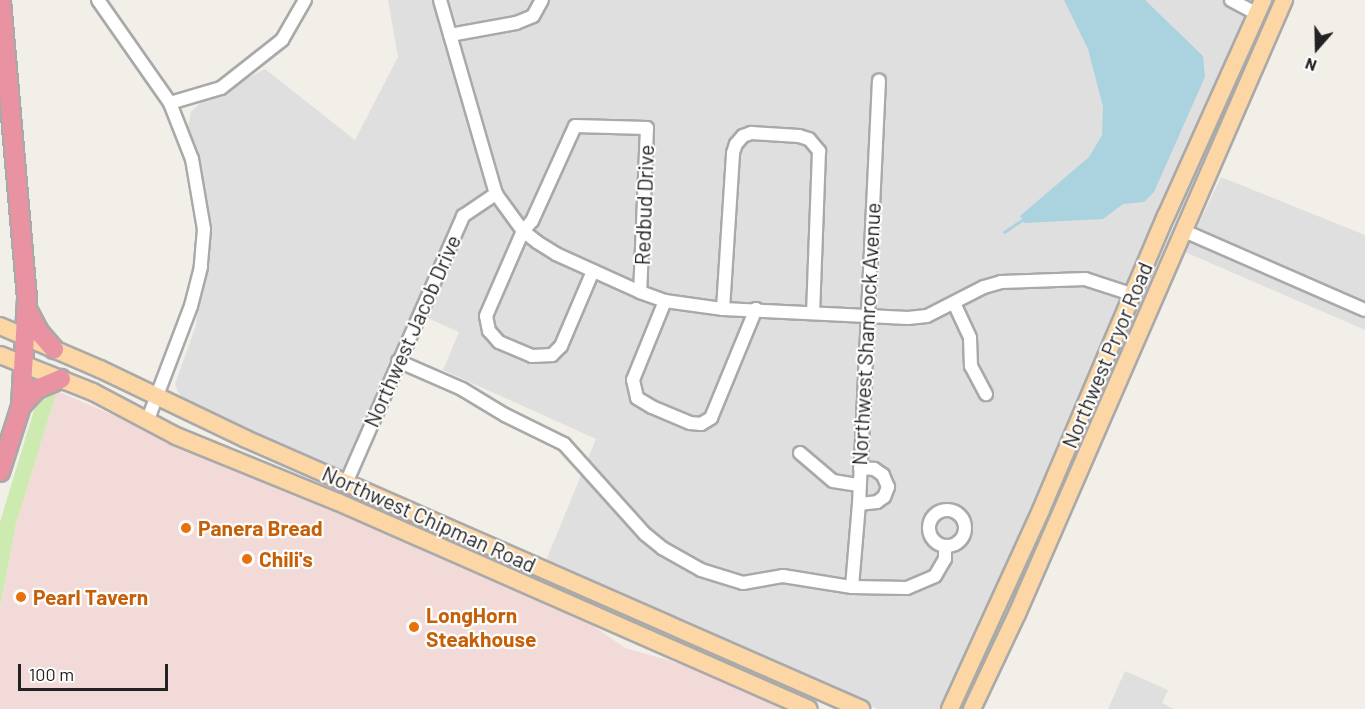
<!DOCTYPE html>
<html>
<head>
<meta charset="utf-8">
<style>
  body { margin:0 }
  #map { position:relative; width:1365px; height:709px; overflow:hidden; background:#f2efe9; font-family:Barlow,sans-serif }
  div>[style] { position:absolute }
  [style*='--x'] { left:calc(var(--x)*1px); top:calc(var(--y)*1px); width:calc(var(--w)*1px); rotate:calc(var(--a)*1deg) }
  .residential>* { inset:0; background:#e0dfdf }
  .commercial>* { inset:0; background:#f2dad9 }
  .grass>* { inset:0; background:#cdebb0 }
  .water>* { inset:0; background:#aad3df }
  .stream>* { height:3px; margin:-1.5px; padding:0 1.5px; transform-origin:1.5px; border-radius:1.5px; background:#aad3df }
  .roads { filter:drop-shadow(2px 0 #a9a9a9) drop-shadow(-2px 0 #a9a9a9) drop-shadow(0 2px #a9a9a9) drop-shadow(0 -2px #a9a9a9) }
  .minor>* { height:12px; margin:-6px; padding:0 6px; transform-origin:6px; border-radius:6px; background:#fff }
  .minor>.ring { margin:-6px; padding:0; box-sizing:content-box; background:none; border:12px solid #fff; border-radius:50% }
  .major>* { height:16px; margin:-8px; padding:0 8px; transform-origin:8px; border-radius:8px; background:#fcd6a4 }
  .highway>* { height:18px; margin:-9px; padding:0 9px; transform-origin:9px; border-radius:9px; background:#e892a2 }
  .dots>* { width:16px; height:16px; translate:-50% -50%; box-sizing:border-box; border:3px solid #fff; border-radius:50% }
  span { translate:-50% -50%; white-space:nowrap; text-align:center; line-height:1.15; -webkit-text-stroke:4.5px #fff; paint-order:stroke }
  .street-label { font-size:21px; color:#222 }
  .food-label { font-size:21px; color:#c56008; font-weight:700 }
  .left { translate:0 -50%; text-align:left }
  .north { position:absolute; left:1287px; top:18px; width:60px; height:60px; -webkit-text-stroke:4px #fff; paint-order:stroke; rotate:200deg; font-size:16px; font-weight:700; line-height:24px; text-align:center; color:#222 }
  .north::after { content:''; display:block; margin:auto; width:21px; height:27px; background:#222; clip-path:polygon(50% 0,100% 100%,50% 72%,0 100%) }
  .scale { position:absolute; left:18px; top:664px; width:150px; height:27px; box-sizing:border-box; border:3px solid #222; border-top:0; padding-left:8px; font-size:18px; line-height:21px; white-space:nowrap; color:#222; -webkit-text-stroke:4px #fff; paint-order:stroke }
</style>
</head>
<body>
<div id="map">
  <div class="residential">
    <div style="clip-path:polygon(388px 0,1255px 0,943px 709px,877px 709px,545px 563px,596px 439px,443px 370px,459px 332px,421px 315px,411px 319px,344px 474px,268px 440px,183px 398px,178px 392px,175px 384px,196px 325px,208px 228px,204px 194px,187px 132px,191px 112px,200px 103px,265px 69px,355px 140px,398px 57px)"></div>
    <div style="clip-path:polygon(1221px 177px,1365px 235px,1365px 330px,1185px 252px)"></div>
    <div style="clip-path:polygon(1125px 671px,1168px 690px,1162px 703px,1174px 709px,1108px 709px)"></div>
  </div>
  <div class="commercial">
    <div style="clip-path:polygon(57px 391px,578px 615px,625px 648px,706px 671px,786px 709px,0 709px,0 608px,16px 524px)"></div>
  </div>
  <div class="grass">
    <div style="clip-path:polygon(57px 391px,16px 524px,0 608px,0 522px,34px 410px,44px 398px)"></div>
  </div>
  <div class="water">
    <div style="clip-path:polygon(1064px 0,1145px 0,1203px 56px,1205px 77px,1154px 192px,1144px 202px,1123px 204px,1103px 219px,1025px 223px,1020px 216px,1089px 157px,1102px 135px,1103px 107px,1088px 49px)"></div>
  </div>
  <div class="stream">
    <div style="--x:1004;--y:232;--w:23;--a:-34"></div>
  </div>
  <div class="roads">
    <div class="minor">
      <div style="--x:98;--y:0;--w:126;--a:55"></div>
      <div style="--x:170;--y:103;--w:60;--a:68.6"></div>
      <div style="--x:192;--y:159;--w:71;--a:80.3"></div>
      <div style="--x:204;--y:229;--w:38;--a:95"></div>
      <div style="--x:201;--y:267;--w:40;--a:104.4"></div>
      <div style="--x:191;--y:306;--w:124;--a:110.8"></div>
      <div style="--x:440;--y:0;--w:202;--a:73.9"></div>
      <div style="--x:496;--y:194;--w:46;--a:53.9"></div>
      <div style="--x:523;--y:231;--w:18;--a:38"></div>
      <div style="--x:537;--y:242;--w:22;--a:32"></div>
      <div style="--x:556;--y:254;--w:92;--a:24.3"></div>
      <div style="--x:640;--y:292;--w:27;--a:20"></div>
      <div style="--x:665;--y:301;--w:59;--a:7.9"></div>
      <div style="--x:723;--y:309;--w:185;--a:2.8"></div>
      <div style="--x:908;--y:318;--w:19;--a:-6"></div>
      <div style="--x:927;--y:316;--w:64;--a:-27"></div>
      <div style="--x:984;--y:287;--w:18;--a:-16"></div>
      <div style="--x:1001;--y:282;--w:84;--a:-2"></div>
      <div style="--x:1085;--y:279;--w:52;--a:18.1"></div>
      <div style="--x:1231;--y:0;--w:30;--a:28"></div>
      <div style="--x:450;--y:35;--w:67;--a:-10.3"></div>
      <div style="--x:516;--y:23;--w:18;--a:-22"></div>
      <div style="--x:533;--y:16;--w:18;--a:-61"></div>
      <div style="--x:170;--y:103;--w:53;--a:-16.4"></div>
      <div style="--x:221;--y:88;--w:78;--a:-38.2"></div>
      <div style="--x:282;--y:40;--w:46;--a:-60.1"></div>
      <div style="--x:1184;--y:231;--w:197;--a:23.6"></div>
      <div style="--x:593;--y:271;--w:82;--a:113.1"></div>
      <div style="--x:561;--y:346;--w:13;--a:135"></div>
      <div style="--x:552;--y:355;--w:20;--a:177"></div>
      <div style="--x:532;--y:356;--w:36;--a:-157"></div>
      <div style="--x:499;--y:342;--w:15;--a:-132"></div>
      <div style="--x:489;--y:331;--w:15;--a:-101"></div>
      <div style="--x:486;--y:316;--w:93;--a:-66.5"></div>
      <div style="--x:523;--y:231;--w:13;--a:-48"></div>
      <div style="--x:532;--y:221;--w:104;--a:-65.6"></div>
      <div style="--x:575;--y:126;--w:72;--a:1.6"></div>
      <div style="--x:647;--y:128;--w:164;--a:92.4"></div>
      <div style="--x:665;--y:301;--w:85;--a:112.1"></div>
      <div style="--x:633;--y:380;--w:18;--a:77"></div>
      <div style="--x:637;--y:398;--w:17;--a:31"></div>
      <div style="--x:652;--y:407;--w:41;--a:22.8"></div>
      <div style="--x:690;--y:423;--w:11;--a:5"></div>
      <div style="--x:701;--y:424;--w:12;--a:-31"></div>
      <div style="--x:711;--y:418;--w:118;--a:-67.6"></div>
      <div style="--x:954;--y:303;--w:38;--a:65"></div>
      <div style="--x:970;--y:338;--w:28;--a:88"></div>
      <div style="--x:971;--y:366;--w:32;--a:62"></div>
      <div style="--x:723;--y:309;--w:156;--a:-86.3"></div>
      <div style="--x:733;--y:153;--w:9;--a:-72"></div>
      <div style="--x:736;--y:144;--w:11;--a:-49"></div>
      <div style="--x:743;--y:136;--w:9;--a:-21"></div>
      <div style="--x:751;--y:133;--w:48;--a:3.6"></div>
      <div style="--x:799;--y:136;--w:10;--a:17"></div>
      <div style="--x:809;--y:139;--w:16;--a:50"></div>
      <div style="--x:819;--y:151;--w:161;--a:92.1"></div>
      <div style="--x:398;--y:361;--w:70;--a:23.6"></div>
      <div style="--x:462;--y:389;--w:50;--a:31.2"></div>
      <div style="--x:505;--y:415;--w:66;--a:26.2"></div>
      <div style="--x:564;--y:444;--w:121;--a:48"></div>
      <div style="--x:645;--y:534;--w:22;--a:39"></div>
      <div style="--x:662;--y:548;--w:45;--a:29.4"></div>
      <div style="--x:701;--y:570;--w:44;--a:17.2"></div>
      <div style="--x:743;--y:583;--w:41;--a:-9.9"></div>
      <div style="--x:783;--y:576;--w:70;--a:9.1"></div>
      <div style="--x:852;--y:587;--w:55;--a:1"></div>
      <div style="--x:907;--y:588;--w:30;--a:-23"></div>
      <div style="--x:935;--y:576;--w:20;--a:-60"></div>
      <div style="--x:945;--y:559;--w:13;--a:-90"></div>
      <div style="--x:800;--y:453;--w:43;--a:40.3"></div>
      <div style="--x:833;--y:481;--w:26;--a:9"></div>
      <div style="--x:346;--y:483;--w:292;--a:-66.3"></div>
      <div style="--x:463;--y:216;--w:40;--a:-34"></div>
      <div style="--x:859;--y:504;--w:18;--a:-6"></div>
      <div style="--x:877;--y:502;--w:9;--a:-36"></div>
      <div style="--x:884;--y:497;--w:11;--a:-68"></div>
      <div style="--x:888;--y:487;--w:13;--a:-113"></div>
      <div style="--x:883;--y:475;--w:11;--a:-146"></div>
      <div style="--x:874;--y:469;--w:14;--a:-176"></div>
      <div class="ring" style="left:929px;top:510px;width:24px;height:24px"></div>
      <div style="--x:852;--y:587;--w:83;--a:-85.2"></div>
      <div style="--x:859;--y:504;--w:424;--a:-87.3"></div>
    </div>
    <div class="major">
      <div style="--x:0;--y:326;--w:109;--a:23.3"></div>
      <div style="--x:100;--y:369;--w:162;--a:25.6"></div>
      <div style="--x:246;--y:439;--w:672;--a:23.7"></div>
      <div style="--x:0;--y:355;--w:100;--a:21.7"></div>
      <div style="--x:93;--y:392;--w:94;--a:27.9"></div>
      <div style="--x:176;--y:436;--w:175;--a:22.2"></div>
      <div style="--x:338;--y:502;--w:514;--a:23.73"></div>
      <div style="--x:950;--y:709;--w:219;--a:-65.4"></div>
      <div style="--x:1041;--y:510;--w:319;--a:-67"></div>
      <div style="--x:1166;--y:216;--w:237;--a:-65.8"></div>
      <div style="--x:972;--y:709;--w:105;--a:-64.7"></div>
      <div style="--x:1017;--y:614;--w:670;--a:-66.5"></div>
    </div>
    <div class="highway">
      <div style="--x:28;--y:311;--w:24;--a:62"></div>
      <div style="--x:39;--y:332;--w:23;--a:49"></div>
      <div style="--x:21;--y:406;--w:23;--a:-47"></div>
      <div style="--x:37;--y:389;--w:26;--a:-23"></div>
      <div style="--x:0;--y:472;--w:69;--a:-72.3"></div>
      <div style="--x:21;--y:406;--w:108;--a:-86.8"></div>
      <div style="--x:27;--y:298;--w:299;--a:-95"></div>
    </div>
  </div>
  <div class="dots">
    <div style="left:186px;top:528px;background:#e8710a"></div>
    <div style="left:247px;top:559px;background:#e8710a"></div>
    <div style="left:21px;top:597px;background:#e8710a"></div>
    <div style="left:414px;top:627px;background:#e8710a"></div>
  </div>
  <div class="street-label">
    <span style="left:644px;top:205px;rotate:-88deg">Redbud Drive</span>
    <span style="left:412px;top:331px;rotate:-66deg">Northwest Jacob Drive</span>
    <span style="left:866px;top:334px;rotate:-87deg">Northwest Shamrock Avenue</span>
    <span style="left:1107px;top:355px;rotate:-67deg">Northwest Pryor Road</span>
    <span style="left:429px;top:519px;rotate:24deg">Northwest Chipman Road</span>
  </div>
  <div class="food-label">
    <span class="left" style="left:198px;top:528px">Panera Bread</span>
    <span class="left" style="left:259px;top:559px">Chili's</span>
    <span class="left" style="left:33px;top:597px">Pearl Tavern</span>
    <span class="left" style="left:426px;top:627px">LongHorn<br>Steakhouse</span>
  </div>
  <div class="north">N</div>
  <div class="scale">100 m</div>
</div>
</body>
</html>
